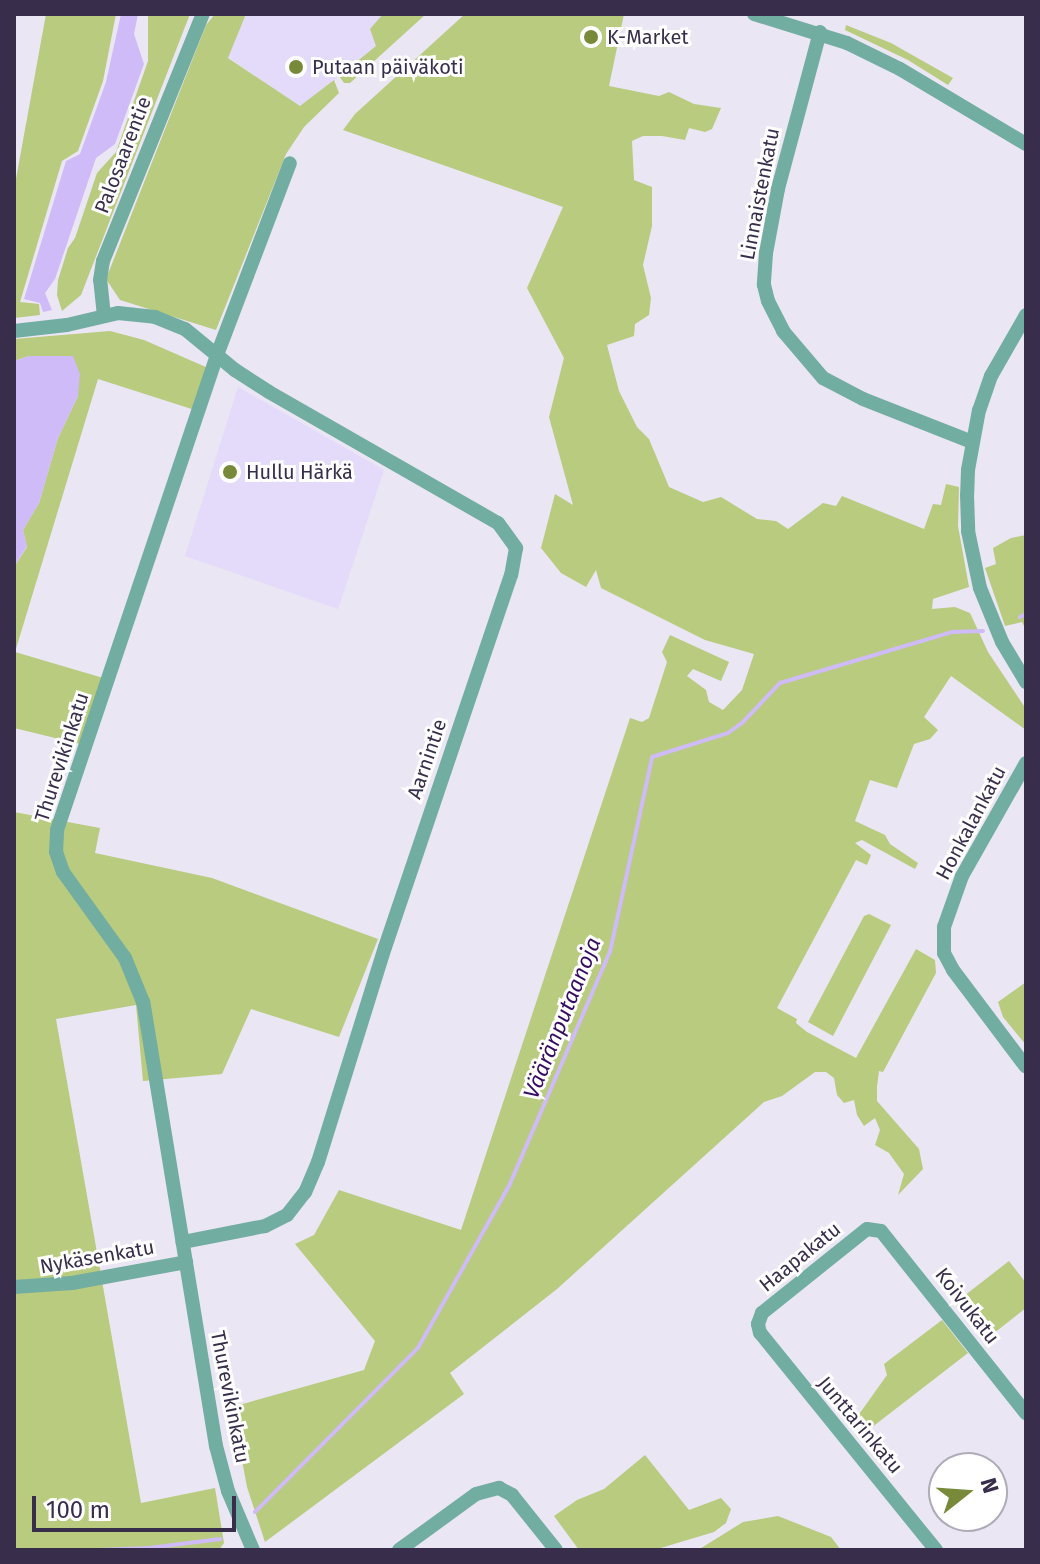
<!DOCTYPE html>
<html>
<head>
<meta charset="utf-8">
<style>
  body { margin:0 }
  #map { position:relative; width:1040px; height:1564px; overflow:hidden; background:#eae6f4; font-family:"Fira Sans",sans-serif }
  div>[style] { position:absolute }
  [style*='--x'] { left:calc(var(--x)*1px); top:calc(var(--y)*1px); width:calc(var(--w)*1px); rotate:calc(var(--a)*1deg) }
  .built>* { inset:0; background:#e4dafa }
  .green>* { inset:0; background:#b8cb7f }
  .water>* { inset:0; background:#cfbbf7 }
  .stream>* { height:4px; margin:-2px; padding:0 2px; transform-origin:2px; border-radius:2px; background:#cfbbf7 }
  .minor>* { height:14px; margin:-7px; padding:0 7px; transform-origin:7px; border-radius:7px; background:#72ada1 }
  .dots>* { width:22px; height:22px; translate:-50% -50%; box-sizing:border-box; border:4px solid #fff; border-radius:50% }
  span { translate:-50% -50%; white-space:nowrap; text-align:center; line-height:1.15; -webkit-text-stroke:6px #fff; paint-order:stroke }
  .poi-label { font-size:20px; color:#382e4b }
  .left { translate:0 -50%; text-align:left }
  .street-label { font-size:20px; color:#382e4b }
  .water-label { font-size:22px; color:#370b63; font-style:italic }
  .frame { position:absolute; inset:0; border:16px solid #382e4b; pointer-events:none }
  .north { position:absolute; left:928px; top:1452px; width:80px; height:80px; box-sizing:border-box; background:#fff; border:2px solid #afabb7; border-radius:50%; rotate:73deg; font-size:22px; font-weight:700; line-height:32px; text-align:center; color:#382e4b }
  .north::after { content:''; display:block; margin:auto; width:28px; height:36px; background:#788939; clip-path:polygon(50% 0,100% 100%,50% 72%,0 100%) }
  .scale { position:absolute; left:32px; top:1496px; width:204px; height:36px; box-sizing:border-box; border:4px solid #382e4b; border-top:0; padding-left:10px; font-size:24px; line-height:28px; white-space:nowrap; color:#382e4b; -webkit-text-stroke:6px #fff; paint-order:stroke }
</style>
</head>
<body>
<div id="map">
  <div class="built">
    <div style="clip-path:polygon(246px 14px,383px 14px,375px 27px,376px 46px,301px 107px,228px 57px)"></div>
    <div style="clip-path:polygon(238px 387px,384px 470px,338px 609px,185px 556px)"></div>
  </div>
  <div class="green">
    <div style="clip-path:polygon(46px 14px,116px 14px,103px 81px,78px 151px,62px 161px,20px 302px,39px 304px,40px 315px,14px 318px,14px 190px)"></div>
    <div style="clip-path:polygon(148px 14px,190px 14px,81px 295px,62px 311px,57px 295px,58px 280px,68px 248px,75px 238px,97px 173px,116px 152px,148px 61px)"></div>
    <div style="clip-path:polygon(215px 14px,246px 14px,228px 58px,300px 106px,334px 80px,339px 93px,304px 127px,286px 154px,216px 330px,120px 300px,106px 279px,206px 25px)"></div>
    <div style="clip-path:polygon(383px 14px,426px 14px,350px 83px,344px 83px,339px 76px,376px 46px,370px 29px)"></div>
    <div style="clip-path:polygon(465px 14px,624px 14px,609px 86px,659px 96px,669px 92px,694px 104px,721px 108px,712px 129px,705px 132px,689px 128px,685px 140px,662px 136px,643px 136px,632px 141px,634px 180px,652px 187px,652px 226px,643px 265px,651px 298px,649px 315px,635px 324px,634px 336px,607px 345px,619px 391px,637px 427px,649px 439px,669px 487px,703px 502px,721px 497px,757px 519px,776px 521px,788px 529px,823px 503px,836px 506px,842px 496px,924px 529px,933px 504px,941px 505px,946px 484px,959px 487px,958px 526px,969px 587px,933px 599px,932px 609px,955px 607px,970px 613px,988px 652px,1026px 709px,1026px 730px,951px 676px,924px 717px,938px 730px,930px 739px,914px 744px,897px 788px,870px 780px,855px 821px,885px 835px,890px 844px,918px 863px,915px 869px,862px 840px,855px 843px,871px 855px,867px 865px,856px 860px,777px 1008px,797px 1019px,796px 1023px,807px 1032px,856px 1058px,916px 949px,935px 960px,936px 973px,883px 1072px,879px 1071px,877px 1087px,877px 1101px,919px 1149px,923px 1169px,898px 1195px,904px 1174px,889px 1153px,875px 1145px,880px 1130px,875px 1118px,864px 1126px,857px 1115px,854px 1100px,844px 1103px,837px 1095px,834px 1078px,826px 1072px,815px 1072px,782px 1096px,764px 1102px,557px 1289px,450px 1373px,464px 1394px,265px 1542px,247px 1487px,232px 1407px,364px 1370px,375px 1341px,295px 1244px,314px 1235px,339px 1190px,461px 1230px,630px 718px,642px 722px,649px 718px,667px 662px,662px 652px,670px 635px,729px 662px,721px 681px,693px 669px,687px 676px,706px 690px,709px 702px,723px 710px,742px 690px,754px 654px,705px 640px,601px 588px,596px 570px,586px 587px,561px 573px,541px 548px,555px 494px,573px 505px,549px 417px,564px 358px,527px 288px,563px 207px,343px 130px,355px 114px)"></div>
    <div style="clip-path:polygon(846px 25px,891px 43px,953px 78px,948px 85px,908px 60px,845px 30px)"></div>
    <div style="clip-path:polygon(110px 331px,144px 340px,215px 371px,201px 412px,98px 379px,15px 652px,110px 680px,88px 746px,14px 728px,14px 567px,27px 547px,23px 530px,39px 503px,58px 438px,78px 396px,29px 356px,14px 361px,14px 339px)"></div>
    <div style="clip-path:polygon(1026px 535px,1026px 630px,1022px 622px,1005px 626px,985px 568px,996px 564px,993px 548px,1011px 538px)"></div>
    <div style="clip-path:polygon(14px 812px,100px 828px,95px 853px,212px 878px,378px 939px,339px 1037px,251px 1009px,222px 1074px,143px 1081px,136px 1005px,56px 1019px,141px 1503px,215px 1488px,224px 1543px,219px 1550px,14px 1550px)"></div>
    <div style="clip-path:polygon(869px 914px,891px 925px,833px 1036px,808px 1022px,864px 916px)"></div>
    <div style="clip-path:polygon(1026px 982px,1026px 1045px,1003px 1017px,998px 1002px)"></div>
    <div style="clip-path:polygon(1009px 1261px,1026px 1283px,1026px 1308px,984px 1341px,955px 1303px)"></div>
    <div style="clip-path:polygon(942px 1320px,968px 1353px,858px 1438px,850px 1427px,887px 1375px,884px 1364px)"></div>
    <div style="clip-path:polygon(645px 1455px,689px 1510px,721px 1498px,731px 1509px,726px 1523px,714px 1532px,654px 1550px,579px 1550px,554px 1516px,577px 1500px,604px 1489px)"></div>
    <div style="clip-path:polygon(778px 1516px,831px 1537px,841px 1550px,698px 1550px,743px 1522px)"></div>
  </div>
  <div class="water">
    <div style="clip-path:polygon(121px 14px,138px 14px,134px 34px,144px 64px,115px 144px,96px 158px,55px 279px,45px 293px,52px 310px,43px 312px,40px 303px,24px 299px,66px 161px,80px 154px,106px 82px)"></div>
    <div style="clip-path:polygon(29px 356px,73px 356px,80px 374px,78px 396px,58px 438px,39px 503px,23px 530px,27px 546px,14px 567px,14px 361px)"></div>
  </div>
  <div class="stream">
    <div style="--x:1020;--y:617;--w:7;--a:-27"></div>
    <div style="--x:255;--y:1512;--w:231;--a:-45.2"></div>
    <div style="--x:418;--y:1348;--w:186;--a:-60.7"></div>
    <div style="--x:509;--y:1186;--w:255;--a:-66.7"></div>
    <div style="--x:610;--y:952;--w:199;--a:-77.8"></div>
    <div style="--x:652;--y:757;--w:80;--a:-17.5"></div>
    <div style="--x:728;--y:733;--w:17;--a:-36"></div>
    <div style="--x:742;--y:723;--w:55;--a:-46.5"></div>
    <div style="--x:780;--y:683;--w:179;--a:-16.5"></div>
    <div style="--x:952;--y:632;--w:31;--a:-2"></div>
    <div style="--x:98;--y:1550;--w:51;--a:-2.2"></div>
    <div style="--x:149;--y:1548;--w:72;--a:-7.2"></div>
  </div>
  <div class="minor">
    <div style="--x:754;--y:14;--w:97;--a:17.3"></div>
    <div style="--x:847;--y:43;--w:59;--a:26.1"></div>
    <div style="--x:900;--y:69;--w:147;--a:30.8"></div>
    <div style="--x:820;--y:32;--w:163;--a:105"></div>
    <div style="--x:778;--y:189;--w:65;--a:100.6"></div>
    <div style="--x:766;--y:253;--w:32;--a:94"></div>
    <div style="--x:764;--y:285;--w:16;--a:76"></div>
    <div style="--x:768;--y:301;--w:34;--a:63"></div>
    <div style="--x:783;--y:331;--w:62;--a:49.6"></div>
    <div style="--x:823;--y:378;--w:45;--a:27.7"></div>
    <div style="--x:863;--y:399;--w:117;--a:21.5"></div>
    <div style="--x:1026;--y:315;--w:70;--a:119.8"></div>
    <div style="--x:991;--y:376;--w:36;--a:109"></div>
    <div style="--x:979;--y:410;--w:61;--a:100.4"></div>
    <div style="--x:968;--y:470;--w:25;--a:92"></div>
    <div style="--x:967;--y:495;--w:36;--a:88"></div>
    <div style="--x:968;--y:531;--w:58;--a:78.1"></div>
    <div style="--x:980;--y:588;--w:58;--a:67.8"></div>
    <div style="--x:1002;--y:642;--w:47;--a:59"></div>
    <div style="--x:104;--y:316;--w:36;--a:-96"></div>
    <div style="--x:100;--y:280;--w:19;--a:-81"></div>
    <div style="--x:103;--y:261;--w:266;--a:-68"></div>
    <div style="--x:14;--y:331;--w:53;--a:-6.5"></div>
    <div style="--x:67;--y:325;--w:52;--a:-13.2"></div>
    <div style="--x:118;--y:313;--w:37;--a:6"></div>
    <div style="--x:155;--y:317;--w:32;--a:22"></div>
    <div style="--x:185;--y:329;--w:65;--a:39.4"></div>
    <div style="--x:235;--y:370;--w:40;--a:32.9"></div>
    <div style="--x:269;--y:392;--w:264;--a:29.8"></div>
    <div style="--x:498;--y:523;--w:31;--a:54"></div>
    <div style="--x:516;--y:548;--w:27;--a:100"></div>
    <div style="--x:511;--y:575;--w:393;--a:108.7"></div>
    <div style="--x:385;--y:947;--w:225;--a:107.3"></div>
    <div style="--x:318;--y:1162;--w:33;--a:113"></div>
    <div style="--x:305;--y:1192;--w:29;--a:128"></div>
    <div style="--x:287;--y:1215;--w:25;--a:153"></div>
    <div style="--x:265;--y:1226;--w:84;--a:169"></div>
    <div style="--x:1026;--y:763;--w:130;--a:119.5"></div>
    <div style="--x:962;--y:876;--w:54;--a:109.4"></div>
    <div style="--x:944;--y:927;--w:26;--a:90"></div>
    <div style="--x:944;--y:953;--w:19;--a:62"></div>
    <div style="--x:953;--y:970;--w:121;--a:53"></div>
    <div style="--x:14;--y:1287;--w:58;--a:-3.9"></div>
    <div style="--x:72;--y:1283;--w:116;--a:-10.4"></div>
    <div style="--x:253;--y:1550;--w:64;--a:-113"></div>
    <div style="--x:228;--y:1491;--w:47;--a:-104.9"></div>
    <div style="--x:216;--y:1446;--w:450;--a:-99.3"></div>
    <div style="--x:143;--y:1002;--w:48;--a:-112.2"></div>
    <div style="--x:125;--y:958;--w:106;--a:-125.8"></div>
    <div style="--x:63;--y:872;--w:21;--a:-109"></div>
    <div style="--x:56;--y:852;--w:22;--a:-87"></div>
    <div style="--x:57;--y:830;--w:501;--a:-71.38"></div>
    <div style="--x:217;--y:355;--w:205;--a:-69.2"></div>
    <div style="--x:399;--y:1550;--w:95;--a:-36"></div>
    <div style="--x:476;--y:1494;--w:24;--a:-15"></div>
    <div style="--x:499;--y:1488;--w:15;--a:28"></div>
    <div style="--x:512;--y:1495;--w:70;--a:51.3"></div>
    <div style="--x:936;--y:1550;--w:279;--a:-129"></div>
    <div style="--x:760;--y:1333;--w:9;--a:-103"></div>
    <div style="--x:758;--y:1324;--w:12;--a:-70"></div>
    <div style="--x:762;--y:1313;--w:134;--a:-38.7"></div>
    <div style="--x:867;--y:1229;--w:14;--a:8"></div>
    <div style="--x:881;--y:1231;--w:233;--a:51.5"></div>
  </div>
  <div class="dots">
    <div style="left:591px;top:37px;background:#788939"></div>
    <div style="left:296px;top:67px;background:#788939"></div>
    <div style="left:230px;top:472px;background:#788939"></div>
  </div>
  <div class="poi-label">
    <span class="left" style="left:607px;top:37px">K-Market</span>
    <span class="left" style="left:312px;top:67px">Putaan päiväkoti</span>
    <span class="left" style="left:246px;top:472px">Hullu Härkä</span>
  </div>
  <div class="street-label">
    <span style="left:123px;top:155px;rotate:-69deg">Palosaarentie</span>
    <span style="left:760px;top:194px;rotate:-79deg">Linnaistenkatu</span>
    <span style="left:62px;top:757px;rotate:-72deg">Thurevikinkatu</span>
    <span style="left:427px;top:759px;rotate:-71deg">Aarnintie</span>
    <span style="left:971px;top:823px;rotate:-62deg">Honkalankatu</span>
    <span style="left:97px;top:1257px;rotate:-10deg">Nykäsenkatu</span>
    <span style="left:800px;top:1257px;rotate:-39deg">Haapakatu</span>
    <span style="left:967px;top:1306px;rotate:52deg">Koivukatu</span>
    <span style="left:230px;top:1397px;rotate:79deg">Thurevikinkatu</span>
    <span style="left:860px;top:1425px;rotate:50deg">Junttarinkatu</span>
  </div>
  <div class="water-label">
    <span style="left:562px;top:1018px;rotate:-68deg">Vääränputaanoja</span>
  </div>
  <div class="frame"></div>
  <div class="north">N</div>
  <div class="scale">100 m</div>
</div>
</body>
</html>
